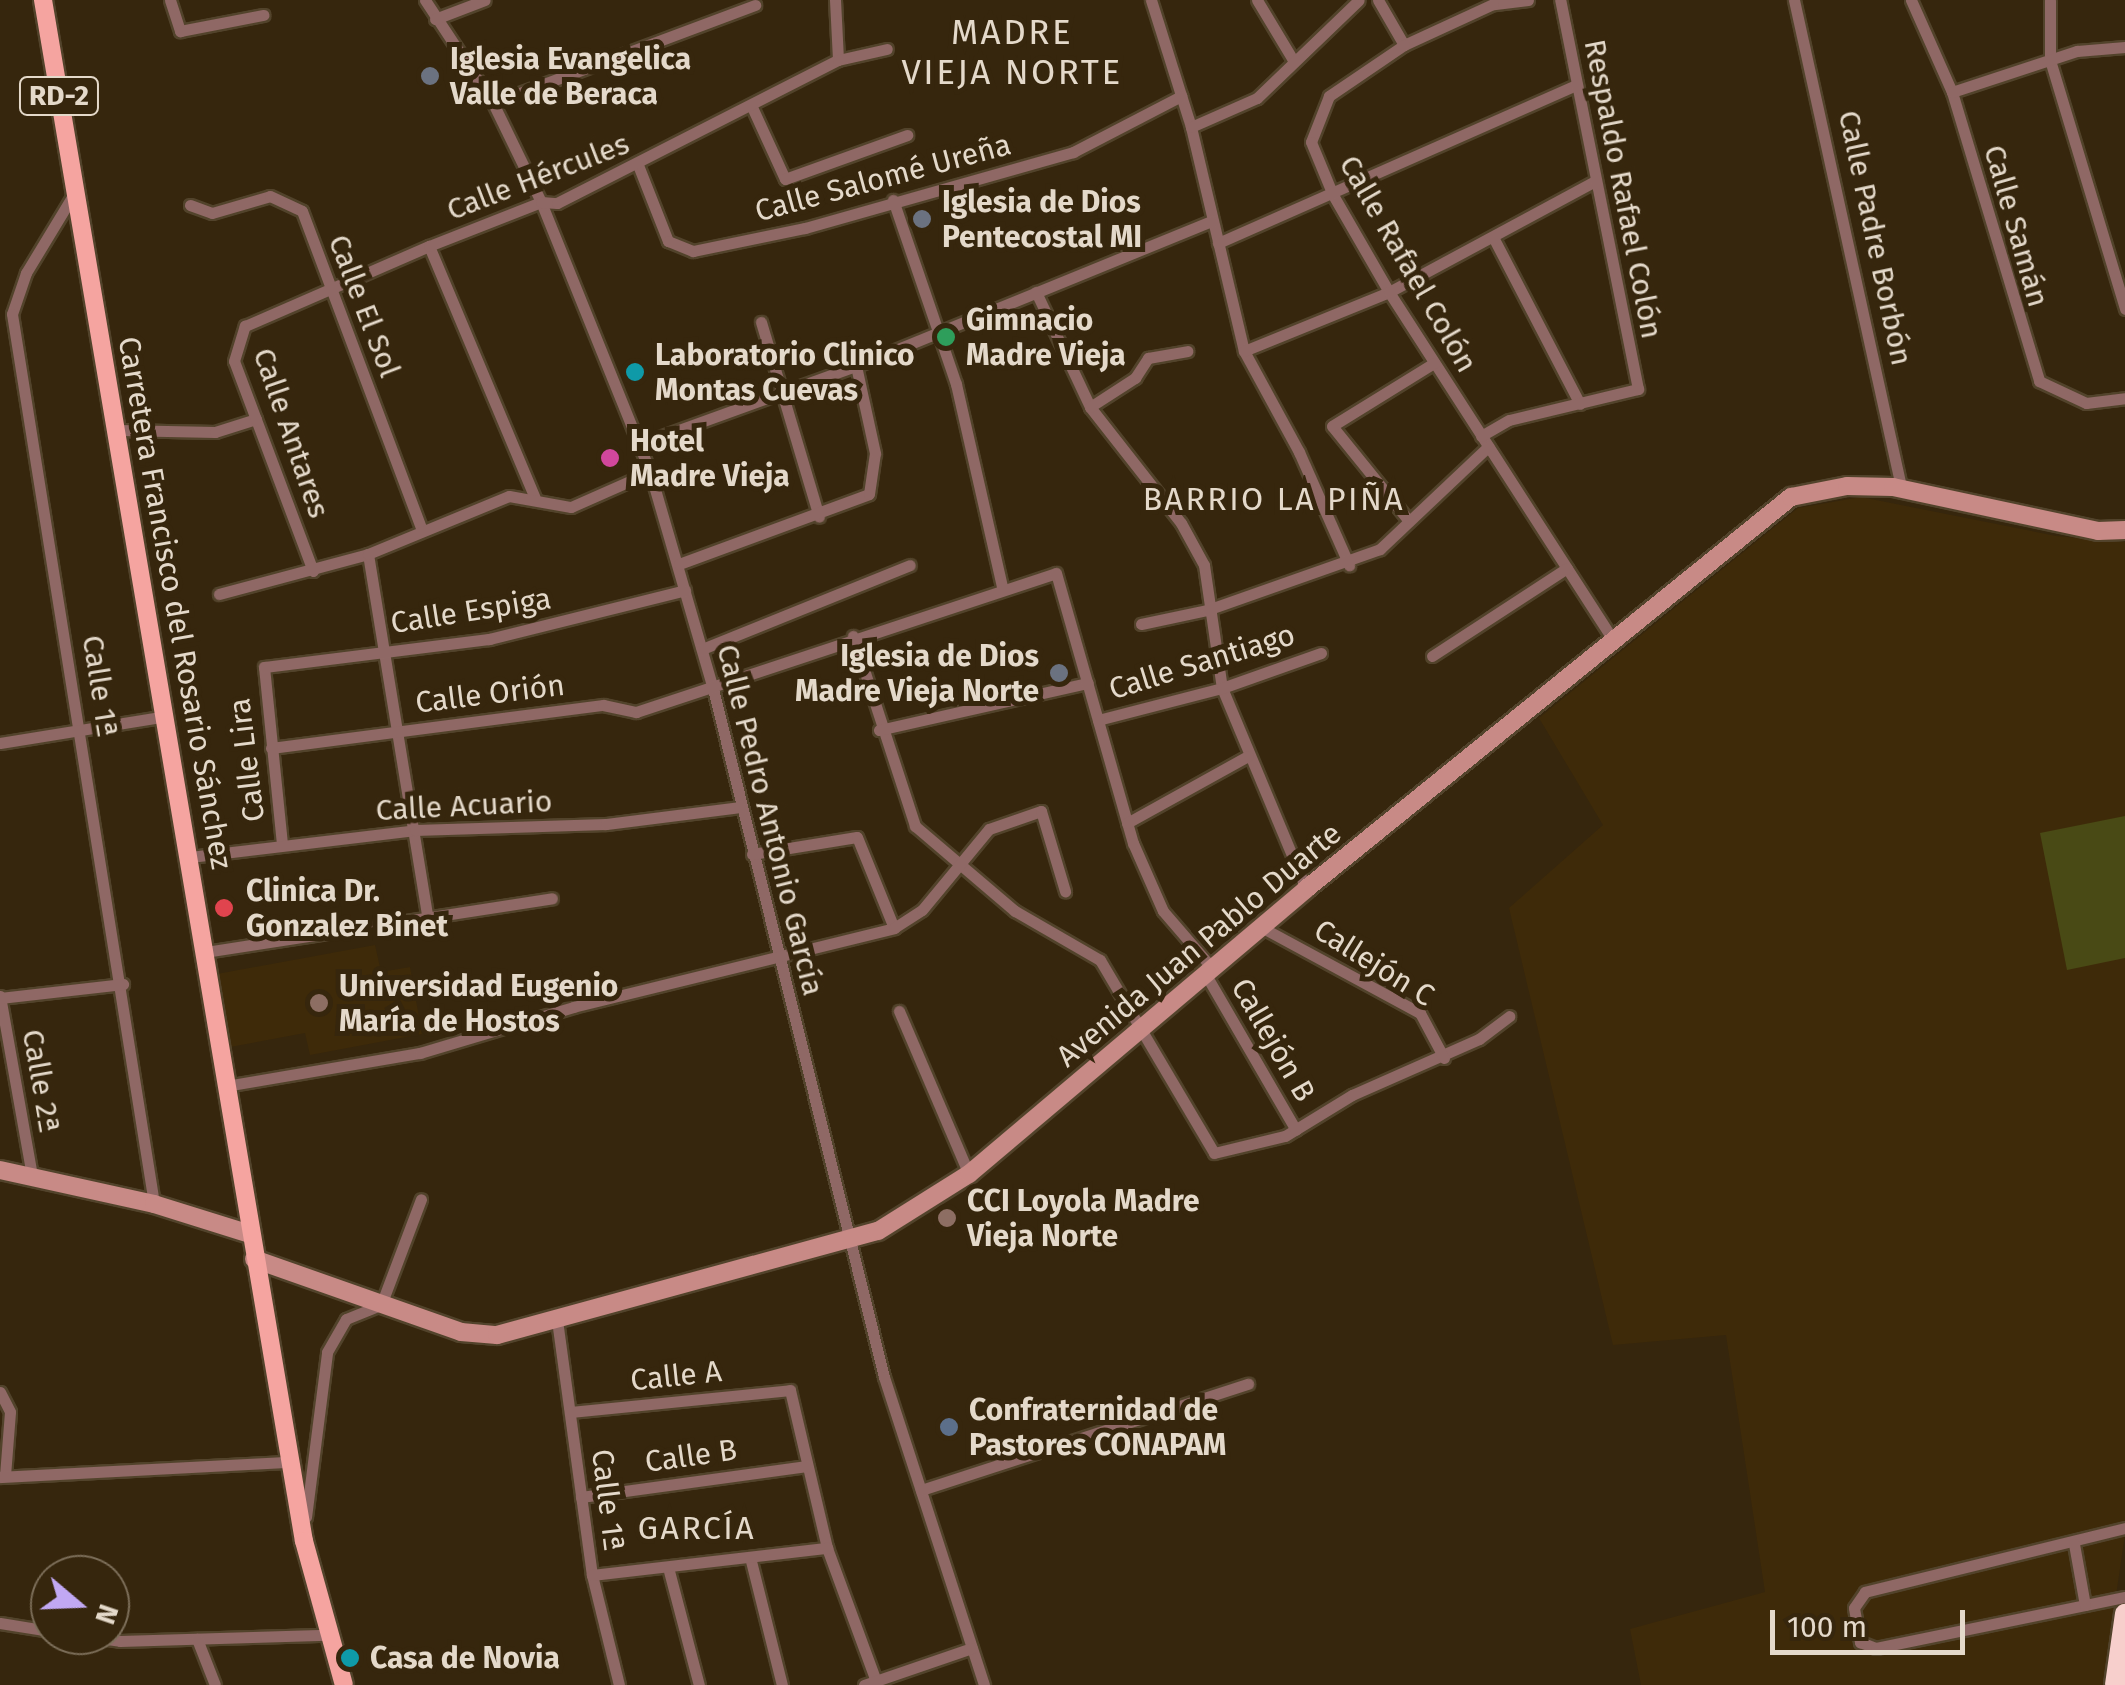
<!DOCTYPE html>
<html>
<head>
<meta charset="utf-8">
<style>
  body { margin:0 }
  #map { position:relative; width:2125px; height:1685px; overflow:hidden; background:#36260d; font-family:"Fira Sans",sans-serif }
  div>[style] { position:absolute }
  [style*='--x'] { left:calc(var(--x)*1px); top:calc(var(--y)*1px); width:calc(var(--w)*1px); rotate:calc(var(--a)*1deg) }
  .built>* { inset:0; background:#3e2a09 }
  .green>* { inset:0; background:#494a15 }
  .roads { filter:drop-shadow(2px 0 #52432b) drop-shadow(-2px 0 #52432b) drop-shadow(0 2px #52432b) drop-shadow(0 -2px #52432b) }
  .street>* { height:11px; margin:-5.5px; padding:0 5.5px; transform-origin:5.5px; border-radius:5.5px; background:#8f6865 }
  .secondary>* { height:18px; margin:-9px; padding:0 9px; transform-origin:9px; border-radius:9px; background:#c88a86 }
  .primary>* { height:18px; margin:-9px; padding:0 9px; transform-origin:9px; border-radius:9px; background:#f5a4a0 }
  .highway>* { height:20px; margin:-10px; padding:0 10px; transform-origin:10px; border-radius:10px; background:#f7cfcc }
  .dots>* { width:28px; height:28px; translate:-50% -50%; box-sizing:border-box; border:5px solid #36260d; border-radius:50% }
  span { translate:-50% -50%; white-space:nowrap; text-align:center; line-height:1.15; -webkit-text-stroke:10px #36260d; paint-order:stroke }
  .shield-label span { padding:2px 8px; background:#36260d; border:2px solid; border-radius:8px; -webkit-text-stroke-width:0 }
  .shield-label { font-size:28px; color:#e4d9ca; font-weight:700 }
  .poi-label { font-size:30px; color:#e4d9ca; font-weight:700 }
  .left { translate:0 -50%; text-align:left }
  .right { translate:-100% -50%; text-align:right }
  .street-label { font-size:30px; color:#e4d9ca }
  .neighbourhood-label { font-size:32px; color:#e4d9ca; letter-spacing:2.5px }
  .quarter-label { font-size:35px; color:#e4d9ca; letter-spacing:2.5px }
  .north { position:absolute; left:30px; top:1555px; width:100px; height:100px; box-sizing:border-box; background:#36260d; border:2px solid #7c6e59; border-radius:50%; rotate:109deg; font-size:28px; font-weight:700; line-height:40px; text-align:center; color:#e4d9ca }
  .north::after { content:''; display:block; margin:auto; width:35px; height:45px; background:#c1a8f3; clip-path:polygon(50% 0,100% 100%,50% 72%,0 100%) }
  .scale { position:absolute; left:1770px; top:1610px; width:195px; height:45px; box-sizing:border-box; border:5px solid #e4d9ca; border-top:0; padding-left:12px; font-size:30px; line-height:35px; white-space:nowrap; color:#e4d9ca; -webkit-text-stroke:8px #36260d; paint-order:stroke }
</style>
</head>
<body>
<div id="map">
  <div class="built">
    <div style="clip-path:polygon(1861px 497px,2056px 536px,2125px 542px,2125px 1534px,2103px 1685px,1641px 1685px,1630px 1629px,1765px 1592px,1726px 1335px,1613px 1345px,1509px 908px,1603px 825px,1539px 718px,1798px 508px)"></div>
    <div style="clip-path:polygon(375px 945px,381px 972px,410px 967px,422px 1034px,310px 1055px,305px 1033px,230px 1047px,217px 974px)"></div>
  </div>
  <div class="green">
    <div style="clip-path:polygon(2125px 816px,2125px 958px,2067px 970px,2040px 833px)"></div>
  </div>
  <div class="roads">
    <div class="street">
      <div style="--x:170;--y:0;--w:33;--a:72"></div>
      <div style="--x:180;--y:31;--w:85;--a:-10.9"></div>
      <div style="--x:425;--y:0;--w:123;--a:56.6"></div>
      <div style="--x:493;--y:103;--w:110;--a:64.1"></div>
      <div style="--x:541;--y:202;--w:291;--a:68"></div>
      <div style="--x:650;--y:472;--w:226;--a:73.8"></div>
      <div style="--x:713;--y:689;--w:709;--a:76.04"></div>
      <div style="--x:884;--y:1377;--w:324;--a:72"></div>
      <div style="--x:835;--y:0;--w:60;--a:87.1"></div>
      <div style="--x:1151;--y:0;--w:133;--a:72.5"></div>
      <div style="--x:1191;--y:127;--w:230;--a:76.7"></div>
      <div style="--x:1244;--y:351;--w:115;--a:61.4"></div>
      <div style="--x:1299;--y:452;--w:124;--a:66.1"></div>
      <div style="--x:1257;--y:0;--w:70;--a:59"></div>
      <div style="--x:1378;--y:0;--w:52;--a:60"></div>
      <div style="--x:1528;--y:0;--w:35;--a:173"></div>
      <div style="--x:1493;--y:4;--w:98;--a:155.3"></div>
      <div style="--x:1404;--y:45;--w:91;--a:145.8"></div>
      <div style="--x:1329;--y:96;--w:49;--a:111.4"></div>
      <div style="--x:1311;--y:142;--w:57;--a:67.5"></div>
      <div style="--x:1333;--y:195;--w:112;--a:60"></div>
      <div style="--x:1389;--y:292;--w:413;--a:57.2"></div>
      <div style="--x:1794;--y:0;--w:500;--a:77.6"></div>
      <div style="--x:1911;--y:0;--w:101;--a:66"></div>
      <div style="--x:1952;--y:92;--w:302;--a:73.2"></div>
      <div style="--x:2039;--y:381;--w:52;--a:25.1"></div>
      <div style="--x:2086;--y:403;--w:39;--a:-7"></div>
      <div style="--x:2050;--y:0;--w:60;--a:90"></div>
      <div style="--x:2050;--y:60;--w:260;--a:73.2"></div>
      <div style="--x:435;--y:19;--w:53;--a:-20.8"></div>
      <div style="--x:1952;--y:92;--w:132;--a:-18.2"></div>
      <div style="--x:2077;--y:51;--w:48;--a:-4.8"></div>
      <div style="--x:493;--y:103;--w:280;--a:-20.5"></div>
      <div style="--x:752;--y:107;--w:79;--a:65.4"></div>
      <div style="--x:785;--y:179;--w:130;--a:-19.8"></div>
      <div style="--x:1191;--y:127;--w:72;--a:-23.7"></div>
      <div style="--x:1257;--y:98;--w:141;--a:-43.9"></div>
      <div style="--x:638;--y:165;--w:82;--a:68.5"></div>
      <div style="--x:668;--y:241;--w:27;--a:22"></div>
      <div style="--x:693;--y:251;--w:114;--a:-11.6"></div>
      <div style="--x:805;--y:228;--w:279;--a:-15.8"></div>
      <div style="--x:1073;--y:152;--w:122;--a:-27.4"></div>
      <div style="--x:75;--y:192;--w:95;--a:121.2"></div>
      <div style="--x:26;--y:273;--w:43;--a:108.9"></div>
      <div style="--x:12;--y:314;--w:901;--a:80.93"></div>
      <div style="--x:893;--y:200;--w:194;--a:71.1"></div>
      <div style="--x:956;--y:384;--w:208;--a:77.2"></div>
      <div style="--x:190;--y:205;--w:23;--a:20"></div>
      <div style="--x:212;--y:213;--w:60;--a:-16.3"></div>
      <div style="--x:270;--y:196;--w:35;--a:25"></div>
      <div style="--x:302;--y:211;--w:341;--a:69.4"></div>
      <div style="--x:1493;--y:237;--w:188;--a:62.5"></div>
      <div style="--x:1218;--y:243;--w:392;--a:-23.8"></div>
      <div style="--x:429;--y:246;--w:273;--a:67.2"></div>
      <div style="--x:1036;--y:292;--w:127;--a:64.8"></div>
      <div style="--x:1090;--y:407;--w:147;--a:51.9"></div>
      <div style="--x:1181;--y:523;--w:48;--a:61.3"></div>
      <div style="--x:1204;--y:565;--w:124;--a:81.7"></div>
      <div style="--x:1222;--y:688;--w:218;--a:67.3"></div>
      <div style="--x:761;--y:322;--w:203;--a:73.4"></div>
      <div style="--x:1244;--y:351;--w:157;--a:-22.1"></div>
      <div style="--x:1389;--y:292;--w:232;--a:-28.3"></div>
      <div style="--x:1090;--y:407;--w:54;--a:-32.8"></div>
      <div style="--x:1135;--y:378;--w:24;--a:-57"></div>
      <div style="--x:1148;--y:358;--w:40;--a:-10"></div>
      <div style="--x:119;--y:430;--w:96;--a:1.2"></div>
      <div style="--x:215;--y:432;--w:43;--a:-17.6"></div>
      <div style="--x:1481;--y:436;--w:32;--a:-30"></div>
      <div style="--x:1509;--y:420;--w:133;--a:-13.5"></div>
      <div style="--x:1638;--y:389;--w:397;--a:-101.3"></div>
      <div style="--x:640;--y:444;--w:230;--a:-19.9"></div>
      <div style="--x:856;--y:366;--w:384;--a:-22.2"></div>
      <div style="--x:1409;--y:521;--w:122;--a:-129"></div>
      <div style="--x:1332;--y:426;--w:120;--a:-31.7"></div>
      <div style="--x:368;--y:554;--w:371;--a:80.7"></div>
      <div style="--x:679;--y:564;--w:202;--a:-20.2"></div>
      <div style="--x:869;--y:494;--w:41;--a:-81.7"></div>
      <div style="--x:875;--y:453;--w:89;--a:-102.3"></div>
      <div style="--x:313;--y:571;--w:224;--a:-110.6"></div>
      <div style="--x:234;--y:361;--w:37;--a:-73"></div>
      <div style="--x:245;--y:326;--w:201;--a:-23.5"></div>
      <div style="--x:429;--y:246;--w:120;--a:-21.4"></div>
      <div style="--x:541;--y:202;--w:16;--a:4"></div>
      <div style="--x:557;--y:203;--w:315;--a:-27"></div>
      <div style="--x:838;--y:60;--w:50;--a:-12.7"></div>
      <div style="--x:219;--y:594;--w:154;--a:-15"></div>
      <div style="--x:368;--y:554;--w:152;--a:-22.4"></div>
      <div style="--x:509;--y:496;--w:63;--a:10.1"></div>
      <div style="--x:571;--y:507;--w:86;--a:-23.9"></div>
      <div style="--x:1141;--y:624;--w:67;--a:-12"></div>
      <div style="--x:1207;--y:610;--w:183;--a:-19.4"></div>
      <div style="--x:1380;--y:549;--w:149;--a:-43.4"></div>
      <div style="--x:853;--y:636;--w:200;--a:71.9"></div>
      <div style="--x:915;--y:826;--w:131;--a:40.4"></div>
      <div style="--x:1015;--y:911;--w:98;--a:30"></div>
      <div style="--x:1100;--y:960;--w:224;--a:59.4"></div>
      <div style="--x:1214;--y:1153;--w:73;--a:-13.5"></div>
      <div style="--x:1285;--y:1136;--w:79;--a:-31.5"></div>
      <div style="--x:1352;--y:1095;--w:139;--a:-23.8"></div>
      <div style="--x:1479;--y:1039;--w:38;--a:-37"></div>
      <div style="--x:702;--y:649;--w:224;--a:-22"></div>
      <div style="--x:1432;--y:656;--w:161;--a:-33.1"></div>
      <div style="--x:1098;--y:720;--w:128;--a:-14.5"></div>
      <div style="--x:1222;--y:688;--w:105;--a:-19.5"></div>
      <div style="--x:879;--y:730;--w:214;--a:-12.7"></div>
      <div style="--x:0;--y:743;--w:169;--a:-9.2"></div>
      <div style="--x:271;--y:748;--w:335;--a:-7.4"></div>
      <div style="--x:603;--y:705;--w:34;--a:12"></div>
      <div style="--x:636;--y:712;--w:442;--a:-18.3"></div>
      <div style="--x:1056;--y:573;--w:281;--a:74.1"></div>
      <div style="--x:1133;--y:843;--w:74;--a:66.2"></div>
      <div style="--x:1163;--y:911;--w:77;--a:49.2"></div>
      <div style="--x:1127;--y:823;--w:138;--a:-29"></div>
      <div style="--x:282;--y:844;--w:178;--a:-95.8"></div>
      <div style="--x:264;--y:667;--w:227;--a:-7.1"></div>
      <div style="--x:489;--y:639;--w:202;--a:-14"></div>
      <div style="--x:752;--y:854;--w:106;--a:-9.2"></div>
      <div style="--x:857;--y:837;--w:98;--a:67.9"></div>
      <div style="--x:190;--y:857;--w:227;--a:-6.8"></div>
      <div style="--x:415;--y:830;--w:191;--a:-1.8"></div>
      <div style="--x:606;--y:824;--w:136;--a:-7.2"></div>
      <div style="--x:1261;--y:927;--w:181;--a:28.4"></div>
      <div style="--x:1420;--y:1013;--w:51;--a:61.9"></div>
      <div style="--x:205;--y:952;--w:351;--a:-8.8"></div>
      <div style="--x:1206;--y:975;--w:179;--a:59.9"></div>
      <div style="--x:0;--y:996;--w:182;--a:79.9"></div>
      <div style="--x:0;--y:998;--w:124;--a:-6.5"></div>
      <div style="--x:899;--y:1011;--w:177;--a:66.8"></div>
      <div style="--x:226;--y:1086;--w:197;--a:-9.7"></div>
      <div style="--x:420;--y:1053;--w:160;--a:-16.7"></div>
      <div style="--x:573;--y:1007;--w:331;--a:-13.8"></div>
      <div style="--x:894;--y:928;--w:33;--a:-33"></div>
      <div style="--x:922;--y:910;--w:105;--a:-50.4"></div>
      <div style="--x:989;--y:829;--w:55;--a:-19.1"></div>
      <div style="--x:1041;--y:811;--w:84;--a:73.3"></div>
      <div style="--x:557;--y:1320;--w:257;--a:82.2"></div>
      <div style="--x:592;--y:1575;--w:113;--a:76.2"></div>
      <div style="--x:0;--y:1392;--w:22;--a:63"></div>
      <div style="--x:10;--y:1412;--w:64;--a:94.5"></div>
      <div style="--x:571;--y:1412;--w:220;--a:-5.7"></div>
      <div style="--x:790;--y:1390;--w:162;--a:76.8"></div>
      <div style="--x:827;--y:1548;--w:142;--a:69.8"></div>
      <div style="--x:0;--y:1477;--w:290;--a:-3"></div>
      <div style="--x:921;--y:1490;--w:344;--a:-18"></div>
      <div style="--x:581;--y:1497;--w:228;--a:-7.8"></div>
      <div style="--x:306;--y:1517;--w:166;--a:-82.7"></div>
      <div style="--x:327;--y:1352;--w:38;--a:-60"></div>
      <div style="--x:346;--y:1319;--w:38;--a:-22"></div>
      <div style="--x:381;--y:1305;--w:113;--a:-69.3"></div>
      <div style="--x:2125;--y:1528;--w:268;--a:166.2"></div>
      <div style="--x:1865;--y:1592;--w:19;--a:125"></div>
      <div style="--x:1854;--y:1608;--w:35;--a:80"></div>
      <div style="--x:1860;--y:1642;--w:17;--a:21"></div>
      <div style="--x:1876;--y:1648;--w:254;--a:-11.6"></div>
      <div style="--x:2074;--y:1544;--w:62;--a:79.8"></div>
      <div style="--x:751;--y:1561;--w:128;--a:76"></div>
      <div style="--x:669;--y:1571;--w:118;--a:75.3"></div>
      <div style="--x:592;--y:1575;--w:237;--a:-6.6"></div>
      <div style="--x:0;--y:1623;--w:51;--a:9.1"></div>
      <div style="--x:79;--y:1635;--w:41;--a:8.3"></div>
      <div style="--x:120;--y:1641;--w:207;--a:-1.7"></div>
      <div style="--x:197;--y:1639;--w:49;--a:68.6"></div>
      <div style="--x:864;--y:1685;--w:114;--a:-18.9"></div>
    </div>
    <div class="secondary">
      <div style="--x:0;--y:1170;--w:158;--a:12.4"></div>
      <div style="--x:154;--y:1204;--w:101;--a:17.4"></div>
      <div style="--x:254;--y:1259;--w:219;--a:19.4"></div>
      <div style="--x:461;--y:1332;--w:36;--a:5"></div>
      <div style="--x:497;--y:1335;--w:395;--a:-15.3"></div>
      <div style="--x:878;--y:1231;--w:107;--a:-32.1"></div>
      <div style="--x:969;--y:1174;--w:441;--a:-40.2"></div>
      <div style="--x:1306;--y:889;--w:624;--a:-38.95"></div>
      <div style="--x:1791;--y:497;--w:57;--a:-11.1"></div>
      <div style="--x:1847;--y:486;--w:46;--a:1.2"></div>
      <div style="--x:1893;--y:487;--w:210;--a:12.1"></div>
      <div style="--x:2098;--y:531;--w:27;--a:-2"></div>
    </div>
    <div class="primary">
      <div style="--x:43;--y:0;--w:1563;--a:80.39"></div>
      <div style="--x:304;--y:1541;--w:149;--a:74.5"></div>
    </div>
    <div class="highway">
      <div style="--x:2115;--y:1685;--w:72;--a:-82"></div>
    </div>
  </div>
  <div class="dots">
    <div style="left:430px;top:76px;background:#6b7280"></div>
    <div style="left:922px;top:219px;background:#6b7280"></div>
    <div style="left:946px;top:337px;background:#2e9e5b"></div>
    <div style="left:635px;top:372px;background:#0f9aa8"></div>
    <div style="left:610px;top:458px;background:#d1479c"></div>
    <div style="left:1059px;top:673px;background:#6b7280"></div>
    <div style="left:224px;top:908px;background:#e0444e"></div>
    <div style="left:319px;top:1003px;background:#8d6e63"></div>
    <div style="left:947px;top:1218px;background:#8d6e63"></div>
    <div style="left:949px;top:1427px;background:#5c6f8a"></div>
    <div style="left:350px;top:1658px;background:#0f9aa8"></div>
  </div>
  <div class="shield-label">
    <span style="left:59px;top:96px">RD-2</span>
  </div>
  <div class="poi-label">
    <span class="left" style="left:450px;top:76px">Iglesia Evangelica<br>Valle de Beraca</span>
    <span class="left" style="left:942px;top:219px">Iglesia de Dios<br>Pentecostal MI</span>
    <span class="left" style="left:966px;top:337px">Gimnacio<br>Madre Vieja</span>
    <span class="left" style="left:655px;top:372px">Laboratorio Clinico<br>Montas Cuevas</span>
    <span class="left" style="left:630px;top:458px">Hotel<br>Madre Vieja</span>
    <span class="right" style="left:1039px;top:673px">Iglesia de Dios<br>Madre Vieja Norte</span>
    <span class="left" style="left:246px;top:908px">Clinica Dr.<br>Gonzalez Binet</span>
    <span class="left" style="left:339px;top:1003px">Universidad Eugenio<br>María de Hostos</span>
    <span class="left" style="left:967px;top:1218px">CCI Loyola Madre<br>Vieja Norte</span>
    <span class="left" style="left:969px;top:1427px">Confraternidad de<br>Pastores CONAPAM</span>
    <span class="left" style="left:370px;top:1658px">Casa de Novia</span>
  </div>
  <div class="street-label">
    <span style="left:538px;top:177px;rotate:-21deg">Calle Hércules</span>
    <span style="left:883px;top:178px;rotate:-15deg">Calle Salomé Ureña</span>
    <span style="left:1623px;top:189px;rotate:79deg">Respaldo Rafael Colón</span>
    <span style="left:2016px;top:226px;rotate:74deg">Calle Samán</span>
    <span style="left:1875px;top:238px;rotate:78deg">Calle Padre Borbón</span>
    <span style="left:1408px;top:264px;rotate:60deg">Calle Rafael Colón</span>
    <span style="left:364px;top:306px;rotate:69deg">Calle El Sol</span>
    <span style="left:291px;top:433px;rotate:71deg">Calle Antares</span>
    <span style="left:175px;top:603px;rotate:80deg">Carretera Francisco del Rosario Sánchez</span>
    <span style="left:471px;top:611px;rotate:-9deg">Calle Espiga</span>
    <span style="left:1202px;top:662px;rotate:-17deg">Calle Santiago</span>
    <span style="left:100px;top:686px;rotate:81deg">Calle 1ª</span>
    <span style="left:490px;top:694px;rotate:-7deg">Calle Orión</span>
    <span style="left:247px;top:760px;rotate:-97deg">Calle Lira</span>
    <span style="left:464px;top:806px;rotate:-3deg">Calle Acuario</span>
    <span style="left:770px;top:820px;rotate:76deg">Calle Pedro Antonio García</span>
    <span style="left:1199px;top:945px;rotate:-40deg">Avenida Juan Pablo Duarte</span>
    <span style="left:1374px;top:963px;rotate:32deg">Callejón C</span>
    <span style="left:1273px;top:1040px;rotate:60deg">Callejón B</span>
    <span style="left:41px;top:1081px;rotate:80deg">Calle 2ª</span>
    <span style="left:676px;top:1376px;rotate:-6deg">Calle A</span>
    <span style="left:691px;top:1456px;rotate:-8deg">Calle B</span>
    <span style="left:608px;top:1500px;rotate:83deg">Calle 1ª</span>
  </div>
  <div class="neighbourhood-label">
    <span style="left:1274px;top:499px">BARRIO LA PIÑA</span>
    <span style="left:697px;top:1528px">GARCÍA</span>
  </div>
  <div class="quarter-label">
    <span style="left:1012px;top:52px">MADRE<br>VIEJA NORTE</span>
  </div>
  <div class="north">N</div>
  <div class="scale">100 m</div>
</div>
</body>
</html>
